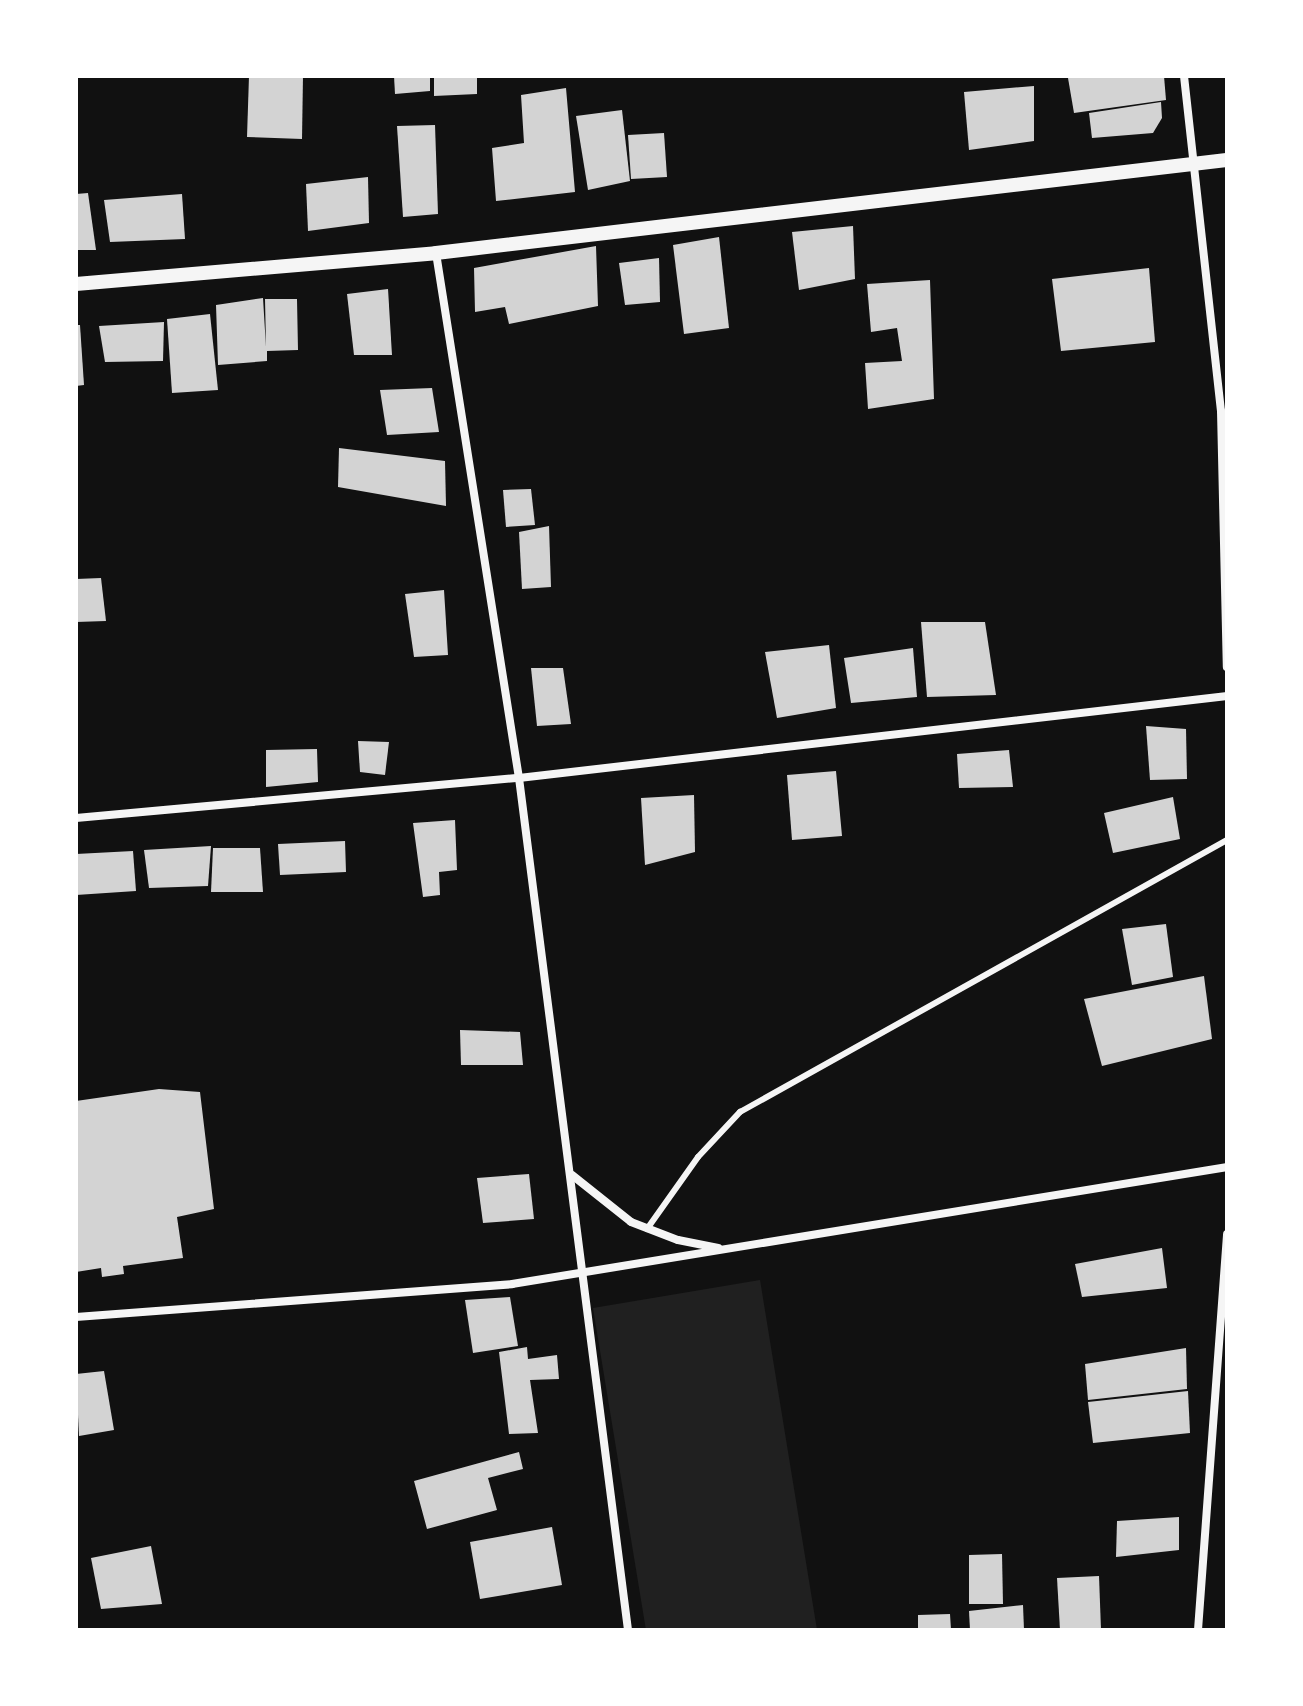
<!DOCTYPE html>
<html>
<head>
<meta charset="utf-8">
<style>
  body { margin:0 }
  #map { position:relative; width:1303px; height:1706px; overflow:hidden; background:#111; font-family:"Sofia Sans Condensed",sans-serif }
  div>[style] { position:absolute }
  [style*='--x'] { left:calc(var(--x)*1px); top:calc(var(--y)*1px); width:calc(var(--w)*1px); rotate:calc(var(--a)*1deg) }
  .green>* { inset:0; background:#202020 }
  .building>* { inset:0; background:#d3d3d3 }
  .service>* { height:6px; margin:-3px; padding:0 3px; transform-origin:3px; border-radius:3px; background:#f5f5f5 }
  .minor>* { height:8px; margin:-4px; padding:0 4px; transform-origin:4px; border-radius:4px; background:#f5f5f5 }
  .tertiary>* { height:14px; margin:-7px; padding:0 7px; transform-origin:7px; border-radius:7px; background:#f5f5f5 }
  span { translate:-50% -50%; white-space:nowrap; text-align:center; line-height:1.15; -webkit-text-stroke:6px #fff; paint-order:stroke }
  .frame { position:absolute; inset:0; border:78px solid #fff; pointer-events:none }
</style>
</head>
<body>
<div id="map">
  <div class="green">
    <div style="clip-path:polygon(760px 1280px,817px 1630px,646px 1630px,593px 1308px)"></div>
  </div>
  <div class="building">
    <div style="clip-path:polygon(249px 76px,303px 76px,302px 139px,247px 137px)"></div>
    <div style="clip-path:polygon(394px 76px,430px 76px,430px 91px,395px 94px)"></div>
    <div style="clip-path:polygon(434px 76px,477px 76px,477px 94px,434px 96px)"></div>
    <div style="clip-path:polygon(1164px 76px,1166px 100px,1074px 113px,1068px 78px)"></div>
    <div style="clip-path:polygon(1034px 86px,1034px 141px,969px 150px,964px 92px)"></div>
    <div style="clip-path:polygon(566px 88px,575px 192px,496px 201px,492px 148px,524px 143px,521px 95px)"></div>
    <div style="clip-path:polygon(1161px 102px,1162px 118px,1153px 133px,1092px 138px,1089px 113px)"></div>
    <div style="clip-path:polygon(622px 110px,630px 181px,588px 190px,576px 116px)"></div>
    <div style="clip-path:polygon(435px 125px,438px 214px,403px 217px,397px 126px)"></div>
    <div style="clip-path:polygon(664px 133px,667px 177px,631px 179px,628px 135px)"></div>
    <div style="clip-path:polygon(368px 177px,369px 223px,308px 231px,306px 184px)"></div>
    <div style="clip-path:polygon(88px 193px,96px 250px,76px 250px,76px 194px)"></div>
    <div style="clip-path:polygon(182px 194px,185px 239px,110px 242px,104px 200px)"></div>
    <div style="clip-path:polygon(853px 226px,855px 279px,799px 290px,792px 232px)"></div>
    <div style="clip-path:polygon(719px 237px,729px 328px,684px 334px,673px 245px)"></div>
    <div style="clip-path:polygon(596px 246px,598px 306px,509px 324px,505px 307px,475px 312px,474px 268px)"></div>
    <div style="clip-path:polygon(659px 258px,660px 302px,625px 305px,619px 263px)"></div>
    <div style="clip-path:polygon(1149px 268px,1155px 342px,1061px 351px,1052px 279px)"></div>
    <div style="clip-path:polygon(930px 280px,934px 399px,868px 409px,865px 363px,902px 361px,897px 328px,871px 332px,867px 284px)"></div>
    <div style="clip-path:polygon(388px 289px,392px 355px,354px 355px,347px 294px)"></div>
    <div style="clip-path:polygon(263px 298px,266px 347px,265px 299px,297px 299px,298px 350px,267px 351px,267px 361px,218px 365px,216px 305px)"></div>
    <div style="clip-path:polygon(210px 314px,218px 390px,172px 393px,167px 319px)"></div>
    <div style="clip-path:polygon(164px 322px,163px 361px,105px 362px,99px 326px)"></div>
    <div style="clip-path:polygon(76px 325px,80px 325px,84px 385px,76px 386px)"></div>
    <div style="clip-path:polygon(432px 388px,439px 432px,387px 435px,380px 390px)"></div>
    <div style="clip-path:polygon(339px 448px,445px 461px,446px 506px,338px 487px)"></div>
    <div style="clip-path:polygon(531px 489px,535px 525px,506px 527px,503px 490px)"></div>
    <div style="clip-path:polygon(549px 526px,551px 587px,522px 589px,519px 532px)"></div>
    <div style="clip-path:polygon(101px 578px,106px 621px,76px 622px,76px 579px)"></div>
    <div style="clip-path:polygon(444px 590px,448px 655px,414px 657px,405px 594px)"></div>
    <div style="clip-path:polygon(921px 622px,985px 622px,996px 695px,927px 697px)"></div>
    <div style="clip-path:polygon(829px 645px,836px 708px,777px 718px,765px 652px)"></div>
    <div style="clip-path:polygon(913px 648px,917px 697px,851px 703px,844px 658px)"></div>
    <div style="clip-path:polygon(531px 668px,563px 668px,571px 724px,537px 726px)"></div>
    <div style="clip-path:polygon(1146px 726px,1186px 729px,1187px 779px,1150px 780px)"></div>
    <div style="clip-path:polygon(358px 741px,389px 742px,385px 775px,360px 772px)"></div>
    <div style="clip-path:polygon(317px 749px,318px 782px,266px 787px,266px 750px)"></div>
    <div style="clip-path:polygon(1009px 750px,1013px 787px,959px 788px,957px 754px)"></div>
    <div style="clip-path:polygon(836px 771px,842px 836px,792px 840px,787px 775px)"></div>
    <div style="clip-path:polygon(694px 795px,695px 852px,645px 865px,641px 798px)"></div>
    <div style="clip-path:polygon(1173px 797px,1180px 839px,1113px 853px,1104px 813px)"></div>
    <div style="clip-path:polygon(455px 820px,457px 870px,439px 872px,440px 895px,423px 897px,413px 823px)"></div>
    <div style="clip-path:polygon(345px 841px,346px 872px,280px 875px,278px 844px)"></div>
    <div style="clip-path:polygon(211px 846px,208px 886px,149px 888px,144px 850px)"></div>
    <div style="clip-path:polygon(213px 848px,260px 848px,263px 892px,211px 892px)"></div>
    <div style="clip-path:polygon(133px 851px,136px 891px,76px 895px,76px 854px)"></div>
    <div style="clip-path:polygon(1166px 924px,1173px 977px,1132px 985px,1122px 929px)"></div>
    <div style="clip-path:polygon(1204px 976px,1212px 1039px,1102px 1066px,1084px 999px)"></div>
    <div style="clip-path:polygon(460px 1030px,520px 1032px,523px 1065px,461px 1065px)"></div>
    <div style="clip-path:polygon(159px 1089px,200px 1092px,214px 1209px,177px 1217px,183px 1258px,123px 1266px,124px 1274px,102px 1277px,101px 1268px,76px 1272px,76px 1101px)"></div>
    <div style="clip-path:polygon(529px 1174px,534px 1219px,483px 1223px,477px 1178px)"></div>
    <div style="clip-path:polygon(1162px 1248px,1167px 1288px,1082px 1297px,1075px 1264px)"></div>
    <div style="clip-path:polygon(510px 1297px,518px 1346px,473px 1353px,465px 1300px)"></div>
    <div style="clip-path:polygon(527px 1347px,528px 1359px,557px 1355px,559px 1379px,530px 1380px,538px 1433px,509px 1434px,499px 1352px)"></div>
    <div style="clip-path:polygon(1186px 1348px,1187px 1389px,1088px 1400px,1085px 1364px)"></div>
    <div style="clip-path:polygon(104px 1371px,114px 1430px,79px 1436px,76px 1374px)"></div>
    <div style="clip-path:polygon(1188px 1391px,1190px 1433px,1093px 1443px,1088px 1402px)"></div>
    <div style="clip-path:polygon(519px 1452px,523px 1469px,488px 1478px,497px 1510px,427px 1529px,414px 1481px)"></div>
    <div style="clip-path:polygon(1179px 1517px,1179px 1550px,1116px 1557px,1117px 1521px)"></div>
    <div style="clip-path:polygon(552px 1527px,562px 1585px,480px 1599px,470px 1542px)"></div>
    <div style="clip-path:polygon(151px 1546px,162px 1604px,101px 1609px,91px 1558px)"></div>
    <div style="clip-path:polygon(1002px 1554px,1003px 1604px,969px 1604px,969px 1555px)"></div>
    <div style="clip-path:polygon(1099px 1576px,1101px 1630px,1060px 1630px,1057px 1578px)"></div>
    <div style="clip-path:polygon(1023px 1605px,1024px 1630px,970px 1630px,969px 1611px)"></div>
    <div style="clip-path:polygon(950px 1614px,951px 1630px,918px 1630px,918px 1615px)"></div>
  </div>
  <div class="service">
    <div style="--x:647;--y:1229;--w:88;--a:-54.7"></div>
    <div style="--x:698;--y:1157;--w:62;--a:-47"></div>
    <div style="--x:740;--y:1112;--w:558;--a:-29.18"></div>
  </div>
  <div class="minor">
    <div style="--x:1184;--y:76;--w:337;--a:83.7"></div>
    <div style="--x:1221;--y:411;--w:256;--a:88.7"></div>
    <div style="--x:436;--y:253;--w:532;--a:81.02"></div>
    <div style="--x:519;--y:778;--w:859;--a:82.71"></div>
    <div style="--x:76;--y:818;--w:445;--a:-5.2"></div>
    <div style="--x:519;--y:778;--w:713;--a:-6.61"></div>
    <div style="--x:572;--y:1175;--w:75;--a:38.5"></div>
    <div style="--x:631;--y:1222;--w:50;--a:21"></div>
    <div style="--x:678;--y:1240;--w:41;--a:11.3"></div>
    <div style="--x:76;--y:1317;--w:437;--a:-4.3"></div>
    <div style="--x:512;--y:1284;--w:725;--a:-9.29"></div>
    <div style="--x:1198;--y:1630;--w:397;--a:-85.8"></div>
  </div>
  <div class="tertiary">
    <div style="--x:76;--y:284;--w:361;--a:-4.9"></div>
    <div style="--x:436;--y:253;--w:796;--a:-6.71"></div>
  </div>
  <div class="frame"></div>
</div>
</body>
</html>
